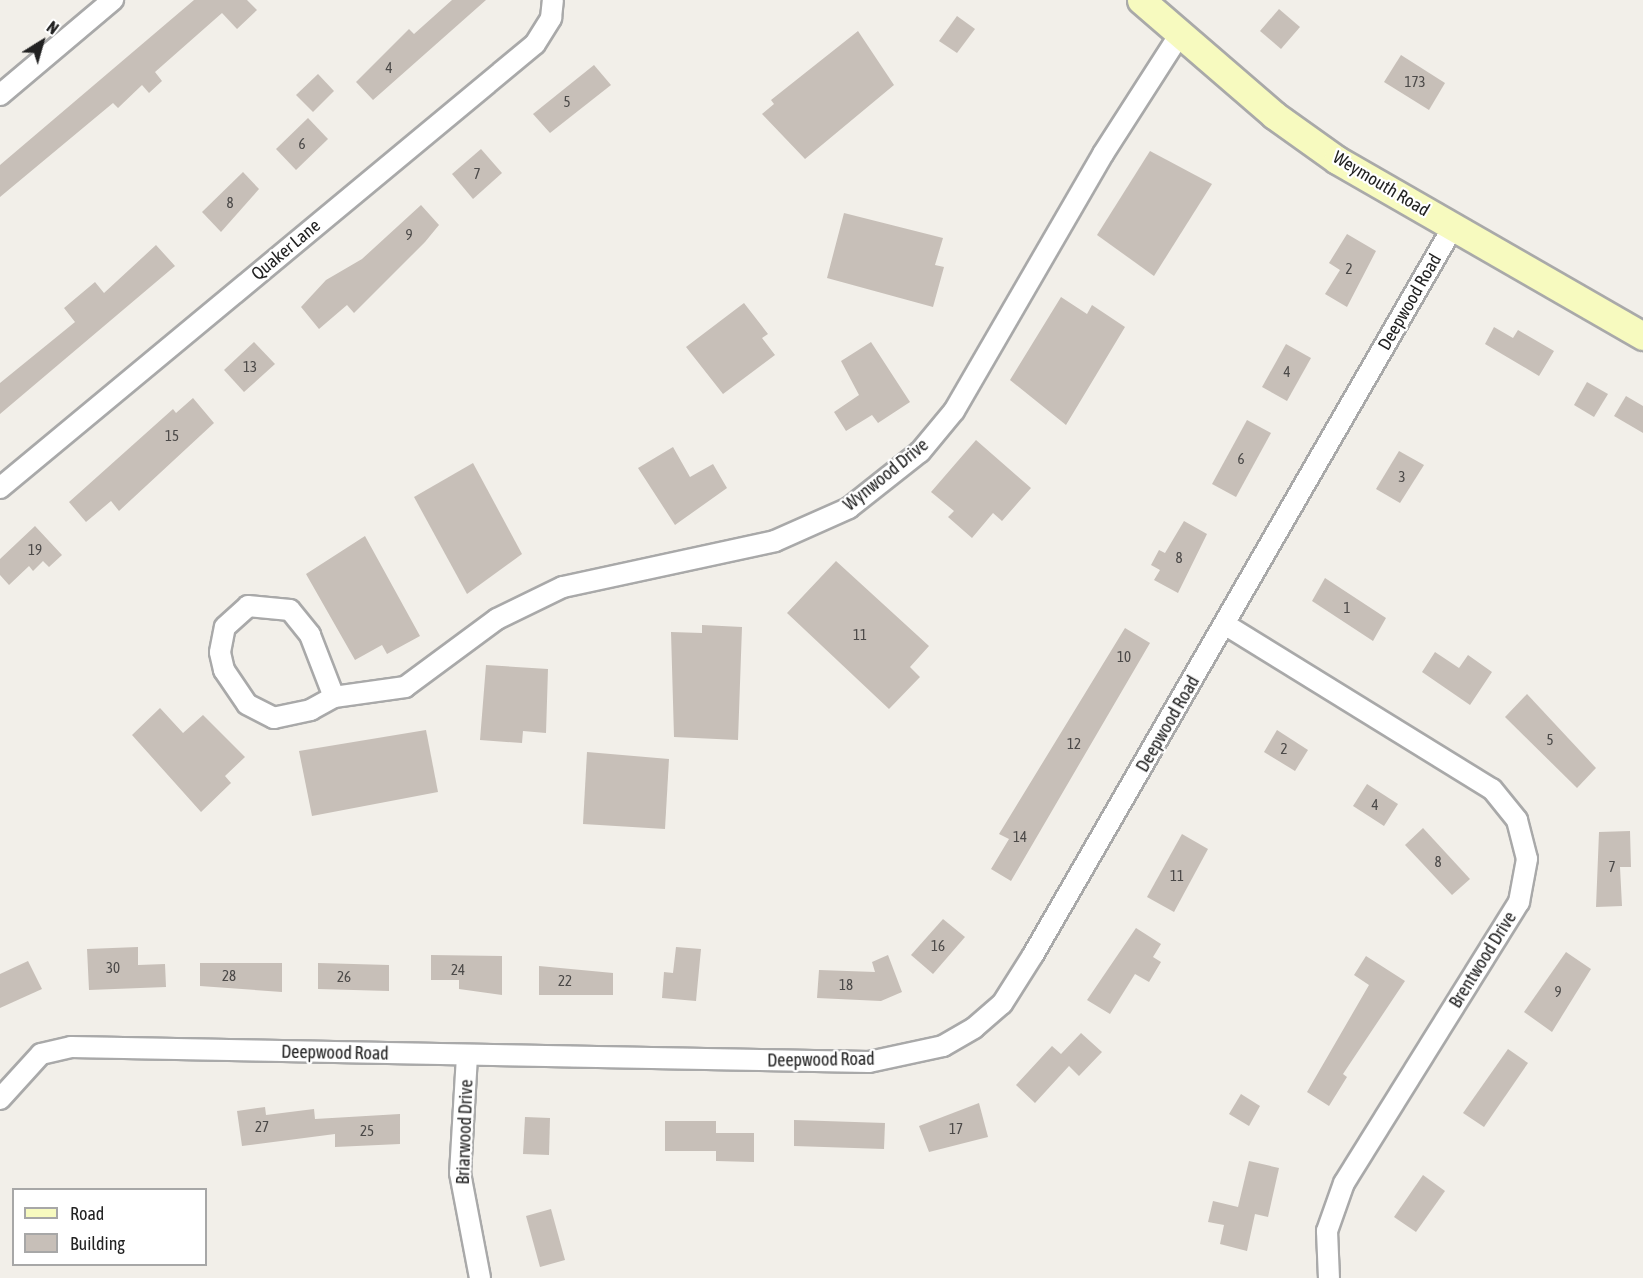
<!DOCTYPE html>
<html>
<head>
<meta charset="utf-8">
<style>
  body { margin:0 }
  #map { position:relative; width:1643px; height:1278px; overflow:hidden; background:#f2efe9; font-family:"Asap Condensed",sans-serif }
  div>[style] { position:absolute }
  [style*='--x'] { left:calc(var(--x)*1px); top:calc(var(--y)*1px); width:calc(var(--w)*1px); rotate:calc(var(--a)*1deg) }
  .building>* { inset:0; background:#c7bfb8 }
  .roads { filter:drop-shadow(2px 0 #a9a9a9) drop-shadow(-2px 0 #a9a9a9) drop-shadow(0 2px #a9a9a9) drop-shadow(0 -2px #a9a9a9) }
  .street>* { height:20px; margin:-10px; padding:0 10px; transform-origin:10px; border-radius:10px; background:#fff }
  .secondary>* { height:27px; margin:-13.5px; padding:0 13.5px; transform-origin:13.5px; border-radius:13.5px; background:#f7fabf }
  span { translate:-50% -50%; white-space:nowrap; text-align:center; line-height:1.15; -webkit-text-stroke:4.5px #fff; paint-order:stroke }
  .number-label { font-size:15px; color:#4b4948 }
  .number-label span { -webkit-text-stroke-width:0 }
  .street-label { font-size:18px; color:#222 }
  .legend { position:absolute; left:12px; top:1188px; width:195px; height:78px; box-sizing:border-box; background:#fff; border:2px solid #a7a7a7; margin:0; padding:8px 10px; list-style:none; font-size:18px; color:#222 }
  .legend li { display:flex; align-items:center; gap:12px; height:30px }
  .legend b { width:30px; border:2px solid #a7a7a7 }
  .north { position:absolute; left:12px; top:12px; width:60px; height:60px; -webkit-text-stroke:4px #fff; paint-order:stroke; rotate:37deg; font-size:16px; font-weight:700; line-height:24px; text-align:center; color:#222 }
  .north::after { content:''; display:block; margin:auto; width:21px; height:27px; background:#222; clip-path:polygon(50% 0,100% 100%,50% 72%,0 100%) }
</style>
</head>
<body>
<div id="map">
  <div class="building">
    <div style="clip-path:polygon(194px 0,247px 0,257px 10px,237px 29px,222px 13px,155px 72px,162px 81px,149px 93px,142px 85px,118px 108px,113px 103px,0 197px,0 165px)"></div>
    <div style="clip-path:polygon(452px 0,486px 0,373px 100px,356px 82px,409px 29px,414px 34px)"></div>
    <div style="clip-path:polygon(1279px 9px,1300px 27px,1281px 49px,1260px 31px)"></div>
    <div style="clip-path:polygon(957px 16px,975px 29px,957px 53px,939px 41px)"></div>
    <div style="clip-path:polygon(858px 31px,894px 85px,805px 159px,762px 114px,774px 104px,771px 100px)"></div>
    <div style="clip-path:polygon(1401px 55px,1445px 83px,1429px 110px,1384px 82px)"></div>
    <div style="clip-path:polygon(594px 65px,611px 85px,550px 133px,533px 114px)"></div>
    <div style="clip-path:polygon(318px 74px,334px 91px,313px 112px,296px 95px)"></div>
    <div style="clip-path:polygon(308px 118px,328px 139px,296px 170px,276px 149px)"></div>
    <div style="clip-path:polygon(481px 149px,502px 173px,473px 199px,452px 174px)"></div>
    <div style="clip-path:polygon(1150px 151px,1212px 184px,1154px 276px,1097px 235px)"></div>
    <div style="clip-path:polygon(243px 172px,259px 189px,221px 232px,202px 212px)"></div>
    <div style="clip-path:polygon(421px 205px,439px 225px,425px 242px,354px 313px,347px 305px,319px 329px,301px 307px,326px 280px,362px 259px)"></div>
    <div style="clip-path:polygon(844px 213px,943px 238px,935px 265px,944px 267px,933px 307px,827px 278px)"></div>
    <div style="clip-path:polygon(1347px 234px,1376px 251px,1347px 307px,1325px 294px,1340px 270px,1329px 263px)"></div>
    <div style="clip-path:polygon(156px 245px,175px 266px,0 414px,0 383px,75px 322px,64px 308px,95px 282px,104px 293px)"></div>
    <div style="clip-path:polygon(1061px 297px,1087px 314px,1092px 305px,1125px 327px,1066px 425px,1010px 380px)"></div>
    <div style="clip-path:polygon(744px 303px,768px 334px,762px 338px,775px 355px,723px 394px,686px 347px)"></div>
    <div style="clip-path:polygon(1494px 327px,1513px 338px,1518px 330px,1554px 351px,1539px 376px,1485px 344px)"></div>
    <div style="clip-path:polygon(254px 342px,275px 364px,244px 392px,224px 370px)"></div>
    <div style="clip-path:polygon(871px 342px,910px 402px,878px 423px,872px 415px,846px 431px,834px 412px,859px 395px,841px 361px)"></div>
    <div style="clip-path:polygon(1286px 344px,1311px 358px,1287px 401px,1262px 387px)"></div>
    <div style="clip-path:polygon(1587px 382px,1608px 394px,1594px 417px,1574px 405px)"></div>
    <div style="clip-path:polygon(1626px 396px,1643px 406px,1643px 433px,1614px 416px)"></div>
    <div style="clip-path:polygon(193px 398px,214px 423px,119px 511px,111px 501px,86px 522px,69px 502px,173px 409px,176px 413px)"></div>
    <div style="clip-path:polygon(1247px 420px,1271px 433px,1236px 497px,1212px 484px)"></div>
    <div style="clip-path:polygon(976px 440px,1031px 488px,1002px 521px,993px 513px,972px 538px,948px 517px,954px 511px,931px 492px)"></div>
    <div style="clip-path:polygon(673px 447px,690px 477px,713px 464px,727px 488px,675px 525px,638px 468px)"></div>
    <div style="clip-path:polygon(1399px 451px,1424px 465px,1400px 503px,1376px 489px)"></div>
    <div style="clip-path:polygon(473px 463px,522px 554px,467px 594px,414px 497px)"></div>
    <div style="clip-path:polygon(1184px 521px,1207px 534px,1178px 593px,1154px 580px,1160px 570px,1151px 565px,1159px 550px,1165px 553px)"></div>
    <div style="clip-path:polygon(35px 526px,62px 555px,49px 567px,43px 561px,33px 571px,29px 566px,9px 585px,0 575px,0 559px)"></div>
    <div style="clip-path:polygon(365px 536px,420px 636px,387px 654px,382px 645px,355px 660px,306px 574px)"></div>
    <div style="clip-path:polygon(836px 561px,929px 646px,910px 667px,920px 677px,889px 709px,787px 613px)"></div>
    <div style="clip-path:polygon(1325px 578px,1386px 618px,1373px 641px,1312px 601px)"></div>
    <div style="clip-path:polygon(702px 625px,742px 627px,738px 740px,674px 737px,671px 632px,702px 633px)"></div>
    <div style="clip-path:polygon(1125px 628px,1150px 643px,1011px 881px,991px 869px,1009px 839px,999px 834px)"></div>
    <div style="clip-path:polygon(1435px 652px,1459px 668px,1468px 655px,1492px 672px,1470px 705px,1422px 672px)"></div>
    <div style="clip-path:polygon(486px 665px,548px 669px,546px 733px,523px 731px,522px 743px,480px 740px)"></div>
    <div style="clip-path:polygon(1527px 694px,1596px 768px,1577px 788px,1505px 717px)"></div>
    <div style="clip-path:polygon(160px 708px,183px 733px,203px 715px,245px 757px,225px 776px,231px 783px,201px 812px,132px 735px)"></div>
    <div style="clip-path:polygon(426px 730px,438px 792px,312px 816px,299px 751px)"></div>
    <div style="clip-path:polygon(1277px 730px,1308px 750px,1295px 771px,1264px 752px)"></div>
    <div style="clip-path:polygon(587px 752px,669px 759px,665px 829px,583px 824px)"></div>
    <div style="clip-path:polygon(1367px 784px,1398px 804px,1384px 826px,1353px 806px)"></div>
    <div style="clip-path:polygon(1423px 828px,1470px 879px,1452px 895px,1405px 845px)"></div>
    <div style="clip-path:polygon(1630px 831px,1631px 867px,1620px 867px,1622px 906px,1596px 907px,1599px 832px)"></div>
    <div style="clip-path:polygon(1182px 834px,1208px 849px,1174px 912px,1147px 897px)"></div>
    <div style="clip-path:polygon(943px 919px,965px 937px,933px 974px,911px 955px)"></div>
    <div style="clip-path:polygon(1136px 928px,1161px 944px,1153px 957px,1161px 962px,1149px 982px,1135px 974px,1110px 1014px,1087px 1000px)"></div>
    <div style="clip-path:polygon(138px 947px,138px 965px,165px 964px,166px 987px,89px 990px,87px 949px)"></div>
    <div style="clip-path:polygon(676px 947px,701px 949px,696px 1001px,662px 998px,664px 972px,673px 973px)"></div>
    <div style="clip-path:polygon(1566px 952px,1591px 969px,1552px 1032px,1524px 1012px)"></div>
    <div style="clip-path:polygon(431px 955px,502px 956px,502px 995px,459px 989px,459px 980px,431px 980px)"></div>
    <div style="clip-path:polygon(888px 955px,902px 992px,881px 1001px,817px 998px,819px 970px,875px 972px,872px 962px)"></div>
    <div style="clip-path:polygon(1366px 956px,1405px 981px,1343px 1074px,1347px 1077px,1329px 1106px,1307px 1092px,1369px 985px,1354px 975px)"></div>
    <div style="clip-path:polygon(28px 961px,42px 989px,0 1008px,0 974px)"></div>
    <div style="clip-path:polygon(200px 963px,282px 963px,282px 992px,200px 986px)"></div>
    <div style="clip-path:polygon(318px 963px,389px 965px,389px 991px,318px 989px)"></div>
    <div style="clip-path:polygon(539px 966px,613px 973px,613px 995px,539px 995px)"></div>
    <div style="clip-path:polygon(1081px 1033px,1102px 1052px,1079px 1076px,1069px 1066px,1035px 1103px,1016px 1085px,1052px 1046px,1061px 1054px)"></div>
    <div style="clip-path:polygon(1508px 1049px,1528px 1063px,1484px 1127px,1463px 1113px)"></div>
    <div style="clip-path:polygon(1241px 1094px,1260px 1106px,1249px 1126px,1229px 1114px)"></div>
    <div style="clip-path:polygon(979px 1103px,988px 1137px,929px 1152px,919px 1126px)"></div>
    <div style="clip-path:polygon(265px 1107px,266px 1115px,314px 1109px,315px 1119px,400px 1114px,400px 1144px,335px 1147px,335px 1134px,242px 1146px,237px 1111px)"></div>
    <div style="clip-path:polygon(525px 1117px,550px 1118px,549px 1155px,523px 1154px)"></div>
    <div style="clip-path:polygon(794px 1120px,885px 1123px,884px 1149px,794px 1146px)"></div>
    <div style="clip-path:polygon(665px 1121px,716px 1121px,716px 1133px,754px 1133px,754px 1162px,716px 1161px,716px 1151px,665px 1151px)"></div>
    <div style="clip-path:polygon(1249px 1161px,1279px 1168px,1268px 1217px,1255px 1214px,1247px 1251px,1220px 1244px,1224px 1225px,1208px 1222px,1213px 1201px,1238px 1207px)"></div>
    <div style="clip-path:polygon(1423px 1175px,1445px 1191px,1416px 1232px,1394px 1217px)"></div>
    <div style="clip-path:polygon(551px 1209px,565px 1260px,540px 1267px,526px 1216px)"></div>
  </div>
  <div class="roads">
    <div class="street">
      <div style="--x:0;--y:95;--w:148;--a:-40.1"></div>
      <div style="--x:0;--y:488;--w:695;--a:-39.69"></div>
      <div style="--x:535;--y:44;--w:31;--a:-58"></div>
      <div style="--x:551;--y:18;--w:18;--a:-84"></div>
      <div style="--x:1226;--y:625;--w:312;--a:31.7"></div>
      <div style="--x:1492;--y:789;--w:40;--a:51"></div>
      <div style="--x:1517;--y:820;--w:40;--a:75.6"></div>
      <div style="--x:1527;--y:859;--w:44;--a:100.5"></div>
      <div style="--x:1519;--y:902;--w:331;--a:121.9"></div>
      <div style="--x:1344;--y:1183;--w:51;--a:109.5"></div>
      <div style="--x:1327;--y:1231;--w:47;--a:87.6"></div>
      <div style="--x:334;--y:697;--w:26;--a:151"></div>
      <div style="--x:311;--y:710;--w:38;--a:168"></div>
      <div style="--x:274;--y:718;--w:30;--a:-153"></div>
      <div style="--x:247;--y:704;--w:41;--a:-124.1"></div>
      <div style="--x:224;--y:670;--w:18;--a:-103"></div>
      <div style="--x:220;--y:652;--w:25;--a:-79"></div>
      <div style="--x:225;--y:627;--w:31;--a:-42"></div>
      <div style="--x:248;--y:606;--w:42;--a:5.4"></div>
      <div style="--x:290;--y:610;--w:32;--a:51"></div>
      <div style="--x:310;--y:635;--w:66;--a:68.8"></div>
      <div style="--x:334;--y:697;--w:72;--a:-8"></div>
      <div style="--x:405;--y:687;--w:114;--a:-36.5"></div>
      <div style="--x:497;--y:619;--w:73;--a:-25.9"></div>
      <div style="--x:563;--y:587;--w:217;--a:-12.2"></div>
      <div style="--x:775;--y:541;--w:81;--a:-24"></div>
      <div style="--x:849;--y:508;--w:90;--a:-38.3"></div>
      <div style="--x:920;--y:452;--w:53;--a:-50.3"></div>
      <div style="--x:954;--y:411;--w:297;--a:-59.9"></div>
      <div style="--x:1103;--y:154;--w:143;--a:-57.3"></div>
      <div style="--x:467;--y:1056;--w:117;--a:93.4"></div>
      <div style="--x:460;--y:1173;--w:107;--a:79.2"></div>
      <div style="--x:0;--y:1099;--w:61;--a:-47.7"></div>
      <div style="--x:41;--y:1054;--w:31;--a:-13"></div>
      <div style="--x:71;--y:1047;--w:798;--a:1.08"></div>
      <div style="--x:869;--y:1062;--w:76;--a:-12.2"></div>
      <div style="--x:943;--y:1046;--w:36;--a:-30"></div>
      <div style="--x:974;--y:1028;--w:37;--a:-41"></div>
      <div style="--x:1002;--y:1004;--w:58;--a:-57.7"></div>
      <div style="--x:1033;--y:955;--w:840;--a:-60.02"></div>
    </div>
    <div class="secondary">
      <div style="--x:1141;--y:0;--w:176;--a:40.8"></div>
      <div style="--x:1274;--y:115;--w:77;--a:35.5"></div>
      <div style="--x:1337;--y:160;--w:353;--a:29.9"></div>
    </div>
  </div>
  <div class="number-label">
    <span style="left:389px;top:68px">4</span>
    <span style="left:1415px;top:82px">173</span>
    <span style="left:567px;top:102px">5</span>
    <span style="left:302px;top:144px">6</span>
    <span style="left:477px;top:174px">7</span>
    <span style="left:230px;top:203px">8</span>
    <span style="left:409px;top:235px">9</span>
    <span style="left:1349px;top:269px">2</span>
    <span style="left:250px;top:367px">13</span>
    <span style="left:1287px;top:372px">4</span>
    <span style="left:172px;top:436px">15</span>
    <span style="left:1241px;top:459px">6</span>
    <span style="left:1402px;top:477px">3</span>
    <span style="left:35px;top:550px">19</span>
    <span style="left:1179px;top:558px">8</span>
    <span style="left:1347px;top:608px">1</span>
    <span style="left:860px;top:635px">11</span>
    <span style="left:1124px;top:657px">10</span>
    <span style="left:1550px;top:740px">5</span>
    <span style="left:1074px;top:744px">12</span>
    <span style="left:1284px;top:749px">2</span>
    <span style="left:1375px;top:805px">4</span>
    <span style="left:1020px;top:837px">14</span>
    <span style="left:1438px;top:862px">8</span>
    <span style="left:1612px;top:867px">7</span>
    <span style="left:1177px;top:876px">11</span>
    <span style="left:938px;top:946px">16</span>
    <span style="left:113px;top:968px">30</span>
    <span style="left:458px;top:970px">24</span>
    <span style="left:229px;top:976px">28</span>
    <span style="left:344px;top:977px">26</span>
    <span style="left:565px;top:981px">22</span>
    <span style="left:846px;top:985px">18</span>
    <span style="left:1558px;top:992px">9</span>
    <span style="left:262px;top:1127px">27</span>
    <span style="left:956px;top:1129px">17</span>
    <span style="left:367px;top:1131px">25</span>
  </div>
  <div class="street-label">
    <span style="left:1381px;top:184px;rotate:31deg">Weymouth Road</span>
    <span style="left:286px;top:250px;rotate:-40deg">Quaker Lane</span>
    <span style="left:1410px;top:302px;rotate:-60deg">Deepwood Road</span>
    <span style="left:886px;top:475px;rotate:-39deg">Wynwood Drive</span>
    <span style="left:1168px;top:724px;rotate:-60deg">Deepwood Road</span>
    <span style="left:1483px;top:960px;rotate:-58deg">Brentwood Drive</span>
    <span style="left:335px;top:1053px;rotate:1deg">Deepwood Road</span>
    <span style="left:821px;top:1060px;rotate:-1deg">Deepwood Road</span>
    <span style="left:465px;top:1132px;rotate:-88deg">Briarwood Drive</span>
  </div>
  <ul class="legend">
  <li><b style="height:8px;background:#f7fabf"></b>Road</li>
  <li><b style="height:16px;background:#c7bfb8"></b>Building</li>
  </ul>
  <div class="north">N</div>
</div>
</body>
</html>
